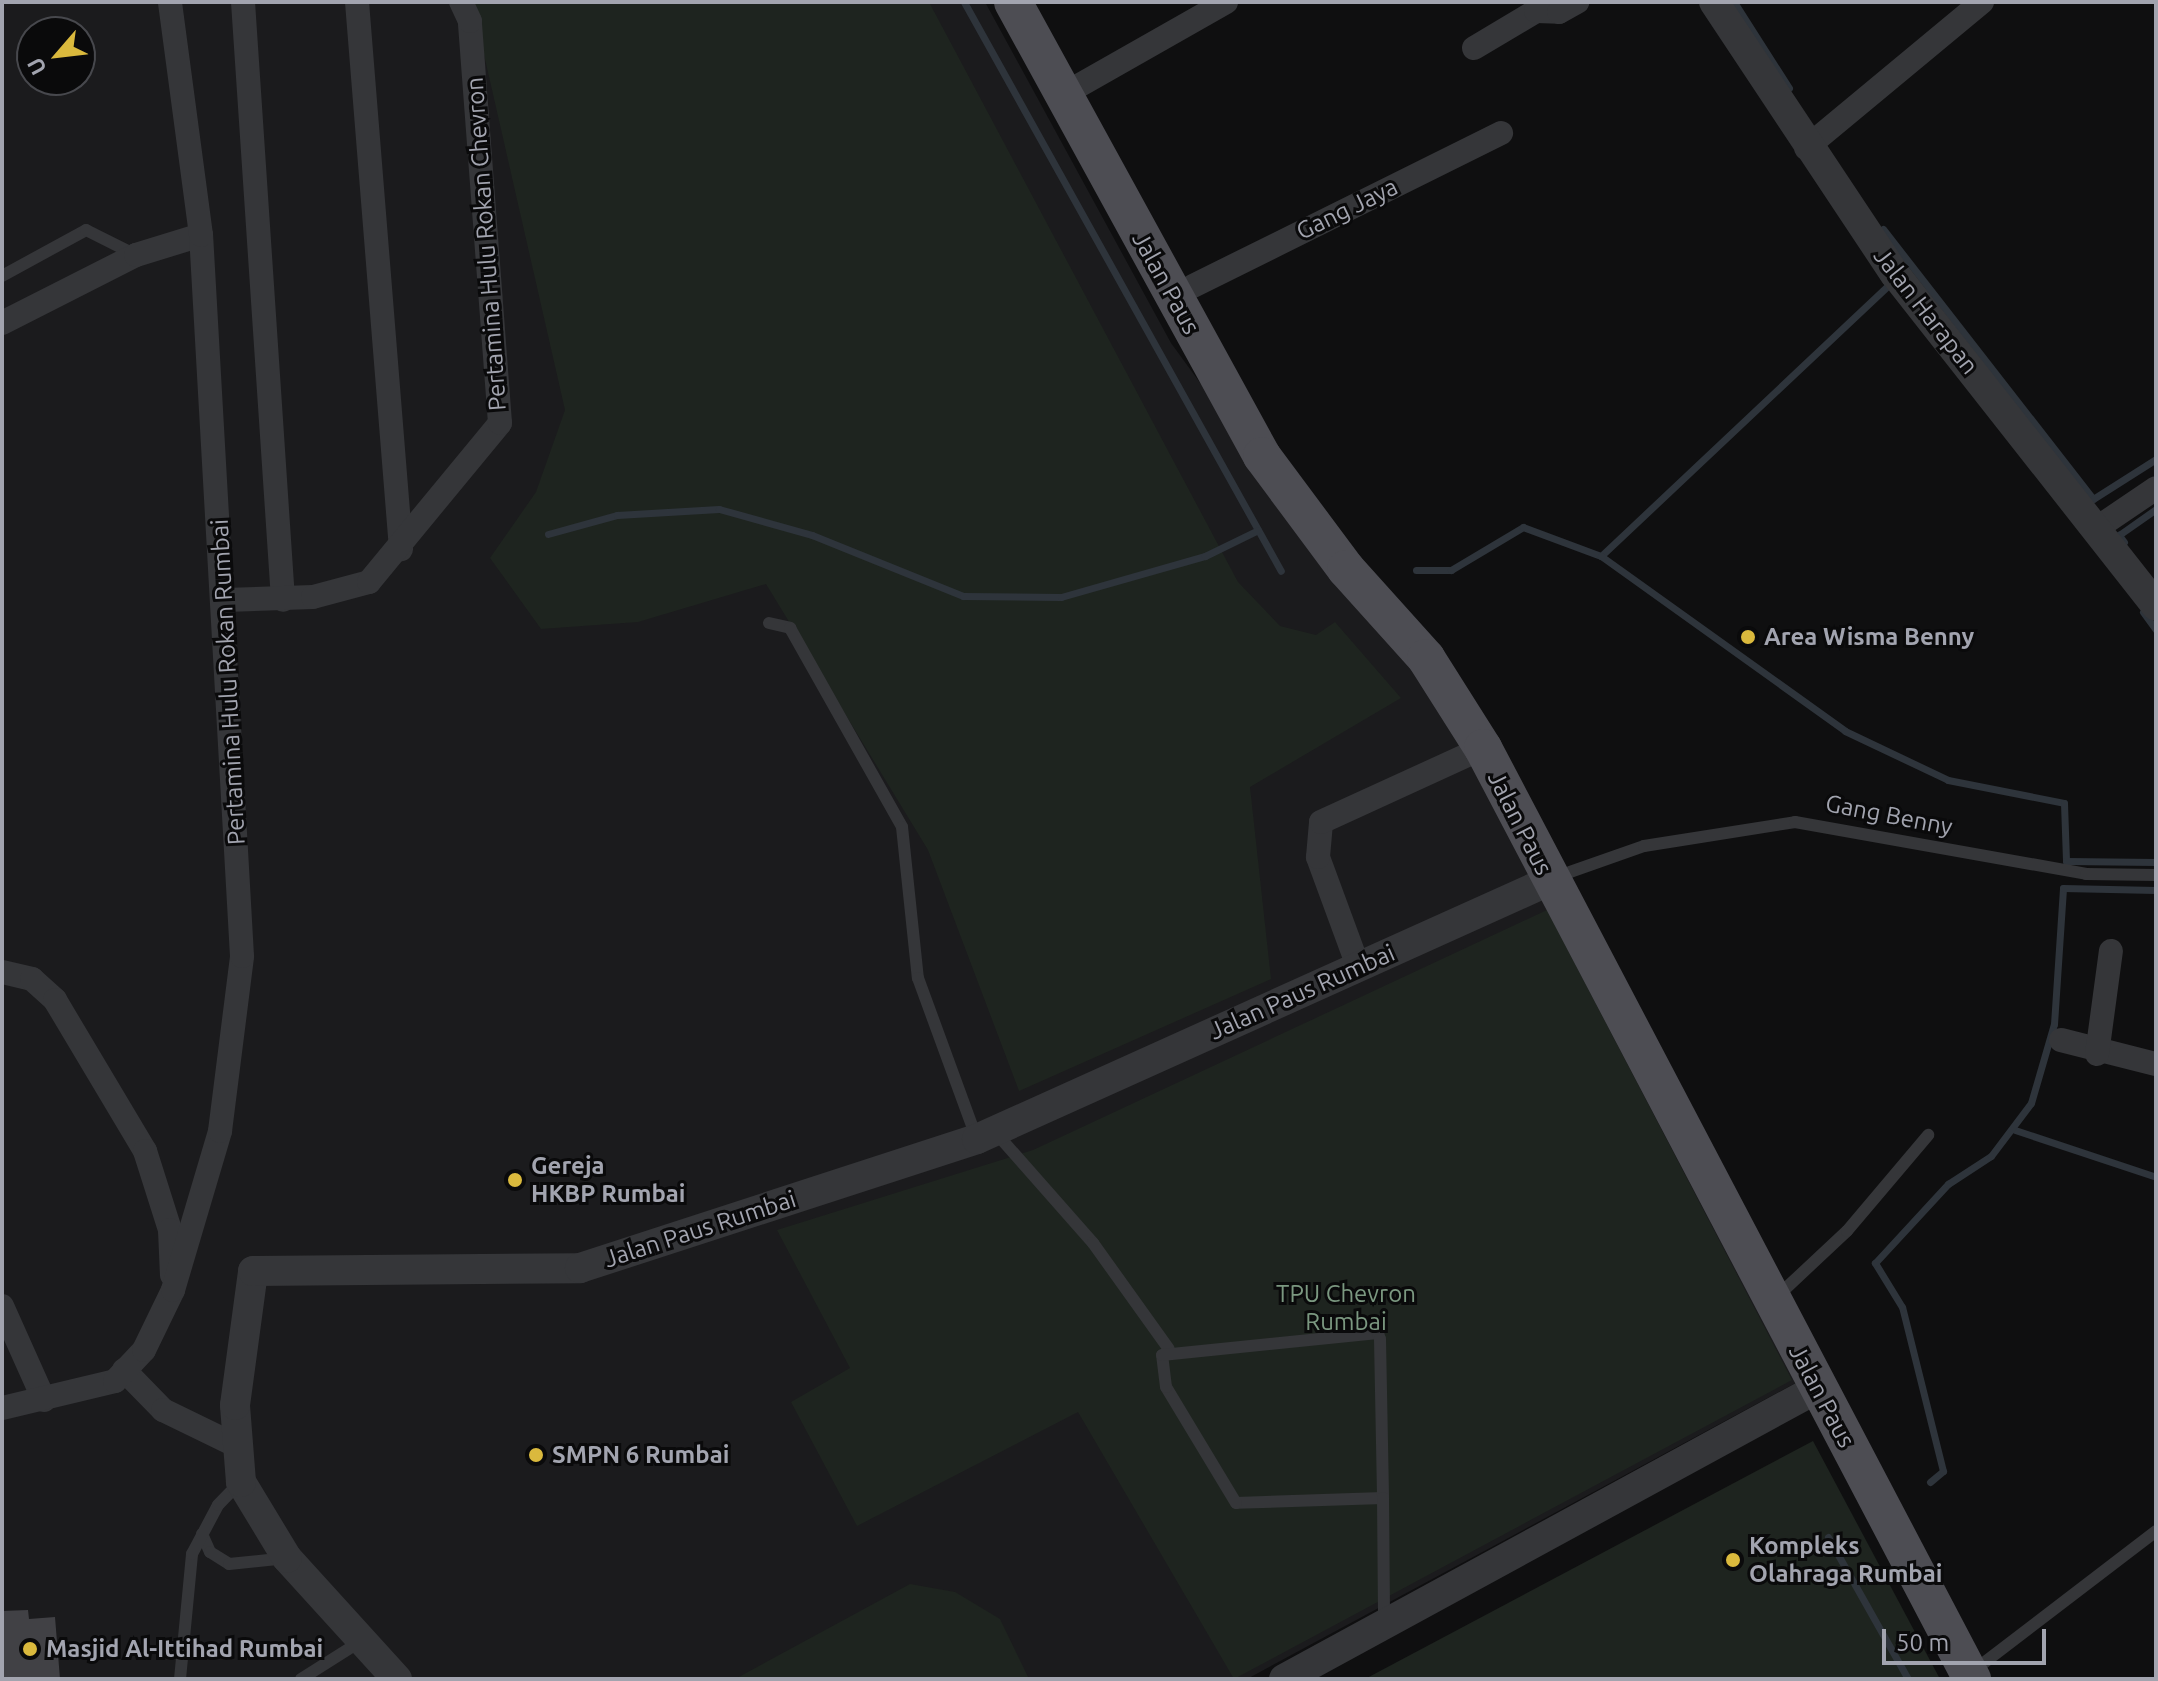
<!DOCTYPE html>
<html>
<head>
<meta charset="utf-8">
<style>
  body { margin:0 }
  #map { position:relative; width:2158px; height:1681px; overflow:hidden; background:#0f0f10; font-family:Ubuntu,sans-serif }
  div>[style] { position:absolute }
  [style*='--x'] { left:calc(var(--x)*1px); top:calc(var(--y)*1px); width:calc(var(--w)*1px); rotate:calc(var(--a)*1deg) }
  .built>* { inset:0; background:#1b1b1d }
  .green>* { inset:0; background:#1e241f }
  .stream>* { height:7px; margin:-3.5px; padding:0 3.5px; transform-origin:3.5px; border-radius:3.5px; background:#2e343b }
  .building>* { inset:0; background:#414145 }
  .service>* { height:12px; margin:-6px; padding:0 6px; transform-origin:6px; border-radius:6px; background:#353639 }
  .minor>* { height:24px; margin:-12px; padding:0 12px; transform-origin:12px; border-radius:12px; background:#353639 }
  .tertiary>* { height:30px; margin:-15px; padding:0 15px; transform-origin:15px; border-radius:15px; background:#353639 }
  .primary>* { height:38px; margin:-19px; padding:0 19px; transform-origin:19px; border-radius:19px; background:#4d4d53 }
  .dots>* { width:22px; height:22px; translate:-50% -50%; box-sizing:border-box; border:4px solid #0a0a0b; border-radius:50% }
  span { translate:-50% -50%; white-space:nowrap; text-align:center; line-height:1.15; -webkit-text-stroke:6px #0a0a0b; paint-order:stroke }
  .street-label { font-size:24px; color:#a2a4af }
  .poi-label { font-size:24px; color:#a2a4af; font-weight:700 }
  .left { translate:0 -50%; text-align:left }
  .park-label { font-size:24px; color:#7b9880 }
  .frame { position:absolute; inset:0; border:4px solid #a2a4af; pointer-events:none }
  .north { position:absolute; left:16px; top:16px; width:80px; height:80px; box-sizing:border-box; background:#0a0a0b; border:2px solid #47484d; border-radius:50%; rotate:242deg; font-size:22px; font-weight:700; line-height:32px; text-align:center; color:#a2a4af }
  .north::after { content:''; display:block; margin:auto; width:28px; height:36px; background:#dab93d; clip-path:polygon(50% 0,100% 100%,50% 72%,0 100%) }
  .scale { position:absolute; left:1882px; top:1629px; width:164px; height:36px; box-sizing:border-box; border:4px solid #a2a4af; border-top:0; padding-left:10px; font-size:24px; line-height:28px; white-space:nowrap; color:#a2a4af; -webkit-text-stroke:6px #0a0a0b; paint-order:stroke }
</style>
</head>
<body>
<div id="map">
  <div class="built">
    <div style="clip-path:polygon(evenodd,2px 2px,985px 2px,1171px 343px,1287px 502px,1425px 655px,1801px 1380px,1247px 1679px,2px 1679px,2px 2px,32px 32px,80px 32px,80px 80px,32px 80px,32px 32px)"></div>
  </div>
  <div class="green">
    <div style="clip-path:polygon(472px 2px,929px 2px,1238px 582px,1280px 626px,1316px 635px,1335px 622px,1401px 698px,1250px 787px,1271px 979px,1019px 1091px,928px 850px,766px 584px,638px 622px,541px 629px,490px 558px,536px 492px,565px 410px)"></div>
    <div style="clip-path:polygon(1547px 910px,1792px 1380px,1234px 1679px,1078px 1412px,857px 1526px,791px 1402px,850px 1368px,777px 1230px,1033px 1150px)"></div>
    <div style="clip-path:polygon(1813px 1441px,1940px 1679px,1365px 1679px)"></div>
    <div style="clip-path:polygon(910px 1584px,955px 1592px,1000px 1619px,1029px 1679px,735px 1679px)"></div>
  </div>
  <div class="stream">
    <div style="--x:964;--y:2;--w:651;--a:60.88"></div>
    <div style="--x:1734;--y:2;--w:102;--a:57.4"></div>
    <div style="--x:1883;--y:229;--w:342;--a:52.1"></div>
    <div style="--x:2093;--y:499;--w:75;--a:-32.4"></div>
    <div style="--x:548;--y:534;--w:72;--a:-15.4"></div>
    <div style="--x:617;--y:515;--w:102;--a:-3.4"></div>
    <div style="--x:719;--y:509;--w:97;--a:15.6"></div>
    <div style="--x:812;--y:535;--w:163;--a:22"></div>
    <div style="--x:963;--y:596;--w:98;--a:0.6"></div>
    <div style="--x:1061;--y:597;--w:150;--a:-15.9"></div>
    <div style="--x:1205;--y:556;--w:59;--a:-26.1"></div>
    <div style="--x:2124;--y:542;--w:9;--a:-126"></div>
    <div style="--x:2119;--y:535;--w:45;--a:-35.1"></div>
    <div style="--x:1601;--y:556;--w:395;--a:-43.3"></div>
    <div style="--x:1416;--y:570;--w:35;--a:0"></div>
    <div style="--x:1451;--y:570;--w:84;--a:-30.8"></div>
    <div style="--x:1523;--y:527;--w:83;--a:20.4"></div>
    <div style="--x:1601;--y:556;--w:300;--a:35.6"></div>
    <div style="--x:1845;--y:731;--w:114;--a:25.4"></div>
    <div style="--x:1948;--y:780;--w:118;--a:11.2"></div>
    <div style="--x:2064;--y:803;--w:58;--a:88"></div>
    <div style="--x:2066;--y:861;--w:90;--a:0.6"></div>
    <div style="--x:2143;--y:612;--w:22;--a:54"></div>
    <div style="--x:2015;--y:1130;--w:149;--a:18.4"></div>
    <div style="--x:1930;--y:1482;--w:17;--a:-40"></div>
    <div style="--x:1943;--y:1471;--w:169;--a:-104"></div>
    <div style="--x:1902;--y:1307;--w:52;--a:-121.5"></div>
    <div style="--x:1875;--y:1263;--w:108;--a:-47.3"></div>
    <div style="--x:1948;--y:1184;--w:51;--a:-33.1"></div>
    <div style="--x:1991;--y:1156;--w:66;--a:-53"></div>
    <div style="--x:2031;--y:1103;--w:82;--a:-73.8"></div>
    <div style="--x:2054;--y:1024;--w:136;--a:-86.2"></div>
    <div style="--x:2063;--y:888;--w:93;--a:1.2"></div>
    <div style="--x:1828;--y:1537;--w:163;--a:60.6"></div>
  </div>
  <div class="building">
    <div style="clip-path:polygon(28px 1610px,29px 1619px,55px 1617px,60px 1679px,2px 1679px,2px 1611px)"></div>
  </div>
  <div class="service">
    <div style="--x:2;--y:276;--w:96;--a:-28.7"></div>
    <div style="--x:86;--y:230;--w:56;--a:26.6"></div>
    <div style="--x:769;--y:623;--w:22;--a:13"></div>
    <div style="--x:790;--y:628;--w:228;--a:60.6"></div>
    <div style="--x:902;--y:827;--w:152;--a:84"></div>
    <div style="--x:918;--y:978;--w:171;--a:69.9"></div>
    <div style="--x:1570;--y:872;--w:78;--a:-19.4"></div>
    <div style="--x:1644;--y:846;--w:153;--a:-9"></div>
    <div style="--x:1795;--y:822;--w:296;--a:10.1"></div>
    <div style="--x:2086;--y:874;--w:70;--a:0.8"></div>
    <div style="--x:996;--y:1133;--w:147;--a:48.6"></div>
    <div style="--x:1093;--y:1243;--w:130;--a:54.4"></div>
    <div style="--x:1785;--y:1289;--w:85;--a:-43.1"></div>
    <div style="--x:1847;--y:1231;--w:126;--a:-49.8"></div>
    <div style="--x:1383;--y:1498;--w:147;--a:178.1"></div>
    <div style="--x:1236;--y:1503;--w:135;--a:-121.1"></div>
    <div style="--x:1166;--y:1387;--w:32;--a:-97"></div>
    <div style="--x:1162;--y:1355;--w:217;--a:-5.8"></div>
    <div style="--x:1378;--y:1333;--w:6;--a:72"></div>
    <div style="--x:1380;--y:1339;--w:159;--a:88.9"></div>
    <div style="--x:1383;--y:1498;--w:126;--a:89.5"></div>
    <div style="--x:202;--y:1534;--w:20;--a:66"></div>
    <div style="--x:210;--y:1552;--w:22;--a:32"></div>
    <div style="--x:229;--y:1564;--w:58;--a:-5.9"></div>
    <div style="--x:1981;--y:1665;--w:220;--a:-37.4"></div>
    <div style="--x:180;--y:1679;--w:126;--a:-84.5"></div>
    <div style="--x:192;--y:1554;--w:55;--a:-62"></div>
    <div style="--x:218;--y:1505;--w:32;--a:-46"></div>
    <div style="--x:301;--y:1679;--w:67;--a:-32.3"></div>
  </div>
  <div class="minor">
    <div style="--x:243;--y:2;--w:599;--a:86.17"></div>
    <div style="--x:357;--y:2;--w:549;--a:85.4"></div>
    <div style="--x:1474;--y:48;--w:72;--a:-30.8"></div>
    <div style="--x:1536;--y:11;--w:23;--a:2"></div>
    <div style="--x:1559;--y:12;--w:21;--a:-29"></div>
    <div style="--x:1080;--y:85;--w:168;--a:-29.6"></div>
    <div style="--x:1806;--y:148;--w:229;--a:-39.7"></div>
    <div style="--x:1193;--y:286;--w:344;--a:-26.4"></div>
    <div style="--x:2;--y:323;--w:150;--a:-26.9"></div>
    <div style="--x:136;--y:255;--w:68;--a:-17.1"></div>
    <div style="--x:2097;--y:528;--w:71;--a:-34.1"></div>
    <div style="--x:225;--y:600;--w:88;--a:-2"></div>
    <div style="--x:313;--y:597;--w:58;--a:-15"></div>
    <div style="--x:369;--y:582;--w:206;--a:-50.5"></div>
    <div style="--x:500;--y:423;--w:403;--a:-94.3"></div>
    <div style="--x:470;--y:21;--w:21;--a:-115"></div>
    <div style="--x:1358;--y:966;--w:116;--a:-110.2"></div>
    <div style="--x:1318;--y:857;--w:35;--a:-85"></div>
    <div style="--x:1321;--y:822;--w:178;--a:-24.6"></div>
    <div style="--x:2;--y:972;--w:31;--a:13"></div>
    <div style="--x:32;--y:979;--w:31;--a:42"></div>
    <div style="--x:55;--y:1000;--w:176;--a:59.2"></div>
    <div style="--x:145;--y:1151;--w:83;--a:72.4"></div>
    <div style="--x:170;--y:1230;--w:45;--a:87.5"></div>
    <div style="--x:2061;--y:1040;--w:98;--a:14.2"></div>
    <div style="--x:2097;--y:1054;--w:104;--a:-82.3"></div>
    <div style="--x:2;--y:1306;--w:103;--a:65.9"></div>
    <div style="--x:124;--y:1370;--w:56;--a:45.7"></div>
    <div style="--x:163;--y:1410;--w:80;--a:25.9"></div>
    <div style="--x:2;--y:1408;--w:116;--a:-13.4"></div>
    <div style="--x:115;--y:1381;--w:42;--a:-46.9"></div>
    <div style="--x:144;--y:1350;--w:67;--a:-64.2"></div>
    <div style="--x:173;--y:1290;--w:166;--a:-73.5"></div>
    <div style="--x:220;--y:1131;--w:176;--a:-82.8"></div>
    <div style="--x:242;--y:956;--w:722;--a:-93.25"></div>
    <div style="--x:201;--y:235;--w:235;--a:-97.6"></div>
  </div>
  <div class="tertiary">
    <div style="--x:1714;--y:2;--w:327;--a:56.4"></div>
    <div style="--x:1895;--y:274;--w:422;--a:51.8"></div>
    <div style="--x:397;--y:1679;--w:164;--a:-132.3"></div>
    <div style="--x:287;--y:1558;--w:89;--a:-121.2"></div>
    <div style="--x:241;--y:1482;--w:77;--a:-94.5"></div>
    <div style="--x:235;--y:1405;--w:135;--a:-82.3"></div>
    <div style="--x:253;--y:1271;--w:327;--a:-0.5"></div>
    <div style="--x:580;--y:1268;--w:417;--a:-18"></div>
    <div style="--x:977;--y:1139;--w:627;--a:-24.28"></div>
    <div style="--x:1284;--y:1679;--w:608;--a:-28.59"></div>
  </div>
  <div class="primary">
    <div style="--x:1013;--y:2;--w:518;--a:61.26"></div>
    <div style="--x:1262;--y:456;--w:141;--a:53.4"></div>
    <div style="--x:1346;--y:569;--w:120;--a:48"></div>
    <div style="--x:1426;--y:658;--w:107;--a:57.7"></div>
    <div style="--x:1483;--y:748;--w:1052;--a:62.29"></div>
  </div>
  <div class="dots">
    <div style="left:1748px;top:637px;background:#dab93d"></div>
    <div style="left:515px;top:1180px;background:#dab93d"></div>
    <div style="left:536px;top:1455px;background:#dab93d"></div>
    <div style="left:1733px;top:1560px;background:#dab93d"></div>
    <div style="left:30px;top:1649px;background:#dab93d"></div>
  </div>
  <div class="street-label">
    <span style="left:1347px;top:209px;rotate:-26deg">Gang Jaya</span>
    <span style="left:486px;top:244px;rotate:-94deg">Pertamina Hulu Rokan Chevron</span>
    <span style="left:1166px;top:283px;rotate:61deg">Jalan Paus</span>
    <span style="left:1926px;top:311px;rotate:52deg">Jalan Harapan</span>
    <span style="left:228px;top:682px;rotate:-93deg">Pertamina Hulu Rokan Rumbai</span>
    <span style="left:1889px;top:815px;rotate:11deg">Gang Benny</span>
    <span style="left:1520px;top:823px;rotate:63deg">Jalan Paus</span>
    <span style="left:1302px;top:992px;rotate:-24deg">Jalan Paus Rumbai</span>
    <span style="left:700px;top:1229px;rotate:-18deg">Jalan Paus Rumbai</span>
    <span style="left:1822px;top:1396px;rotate:62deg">Jalan Paus</span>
  </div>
  <div class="poi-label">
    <span class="left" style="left:1764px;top:637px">Area Wisma Benny</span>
    <span class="left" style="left:531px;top:1180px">Gereja<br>HKBP Rumbai</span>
    <span class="left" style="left:552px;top:1455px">SMPN 6 Rumbai</span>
    <span class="left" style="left:1749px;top:1560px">Kompleks<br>Olahraga Rumbai</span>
    <span class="left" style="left:46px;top:1649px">Masjid Al-Ittihad Rumbai</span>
  </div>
  <div class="park-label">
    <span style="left:1346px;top:1308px">TPU Chevron<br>Rumbai</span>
  </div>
  <div class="frame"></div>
  <div class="north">U</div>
  <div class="scale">50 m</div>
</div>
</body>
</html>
